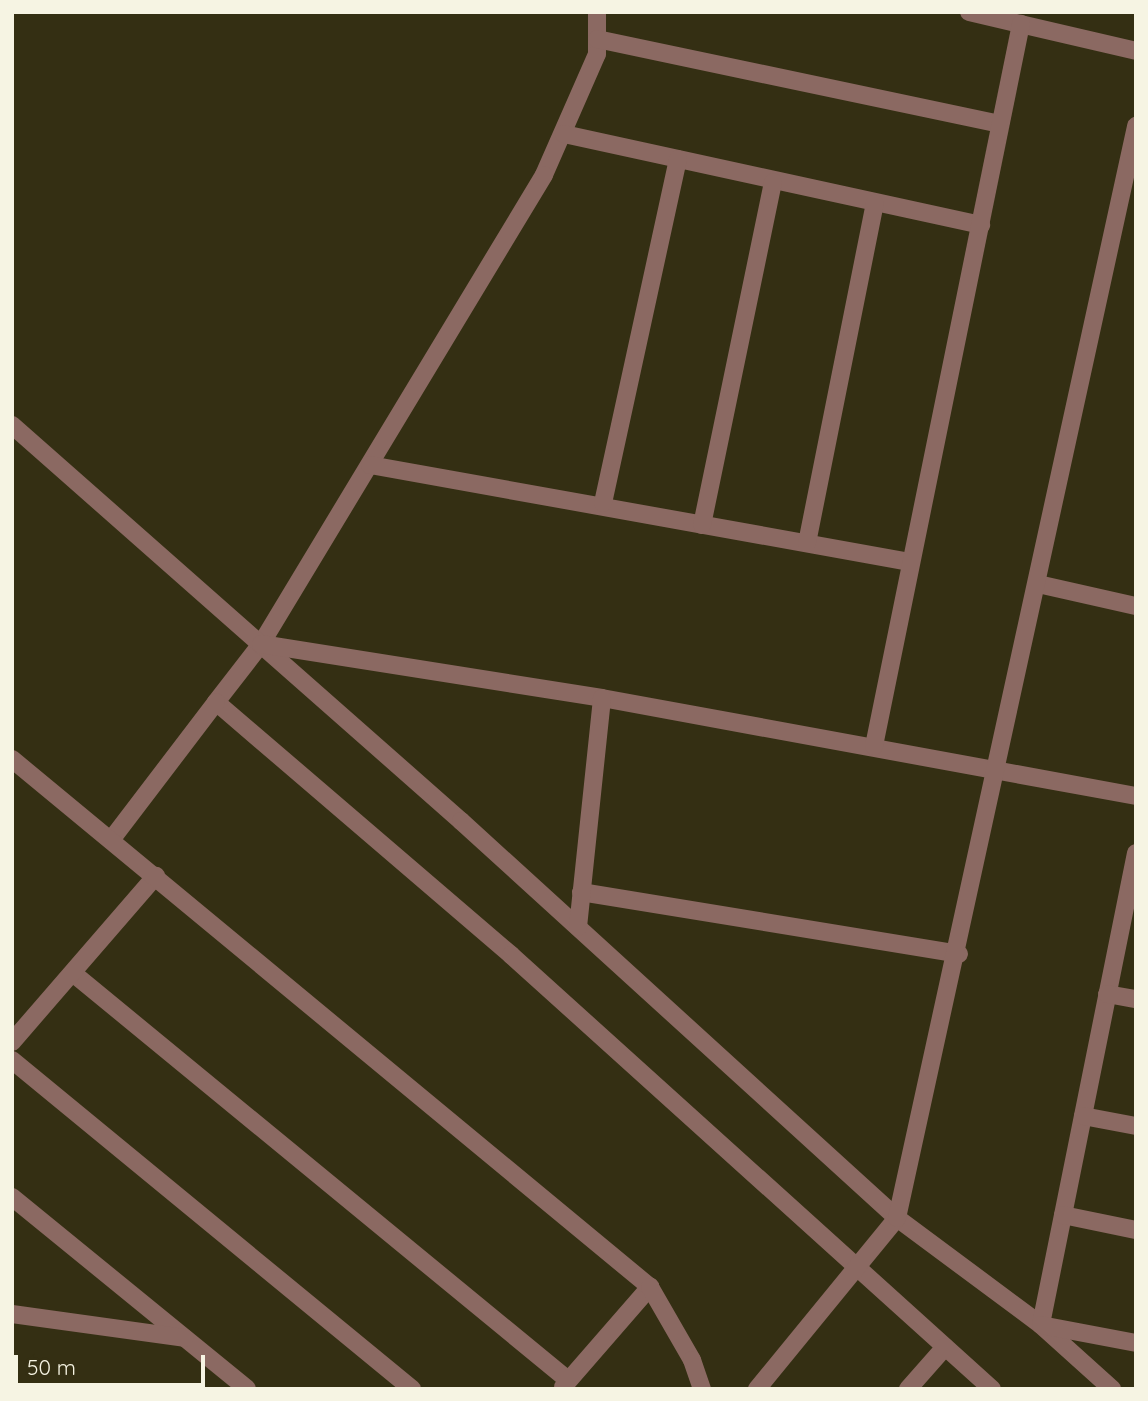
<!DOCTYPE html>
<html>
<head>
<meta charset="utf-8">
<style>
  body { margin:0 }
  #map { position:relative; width:1148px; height:1401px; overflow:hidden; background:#342f13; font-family:Quicksand,sans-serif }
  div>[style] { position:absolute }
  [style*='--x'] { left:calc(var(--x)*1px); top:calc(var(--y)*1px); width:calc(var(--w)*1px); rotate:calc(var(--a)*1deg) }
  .minor>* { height:18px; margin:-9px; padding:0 9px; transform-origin:9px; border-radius:9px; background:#8b6962 }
  .tertiary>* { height:18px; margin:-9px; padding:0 9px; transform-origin:9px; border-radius:9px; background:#8b6962 }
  span { translate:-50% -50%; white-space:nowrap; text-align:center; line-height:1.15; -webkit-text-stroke:7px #342f13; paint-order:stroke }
  .frame { position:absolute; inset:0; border:14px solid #f6f4e3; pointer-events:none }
  .scale { position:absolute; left:14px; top:1355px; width:191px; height:32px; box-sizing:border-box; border:4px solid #f6f4e3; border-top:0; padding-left:9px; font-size:21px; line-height:24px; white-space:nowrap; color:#f6f4e3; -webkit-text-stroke:5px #342f13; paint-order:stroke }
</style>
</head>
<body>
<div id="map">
  <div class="minor">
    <div style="--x:597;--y:12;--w:42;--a:90"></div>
    <div style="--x:597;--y:54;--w:132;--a:113.7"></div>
    <div style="--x:544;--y:175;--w:548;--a:121.11"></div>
    <div style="--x:261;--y:644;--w:73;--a:127.8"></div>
    <div style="--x:216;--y:702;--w:389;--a:40.6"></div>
    <div style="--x:511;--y:955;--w:648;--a:42.06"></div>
    <div style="--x:969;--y:12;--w:171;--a:13.1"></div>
    <div style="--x:597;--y:39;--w:412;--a:11.9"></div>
    <div style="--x:564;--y:134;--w:427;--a:12.3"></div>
    <div style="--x:12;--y:425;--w:599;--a:41.41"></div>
    <div style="--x:461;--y:821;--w:590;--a:42.32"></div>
    <div style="--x:897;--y:1218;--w:179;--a:36.6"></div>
    <div style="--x:1041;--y:1325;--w:96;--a:42"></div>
    <div style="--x:370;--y:465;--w:549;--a:10.18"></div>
    <div style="--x:603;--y:503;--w:352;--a:-77.7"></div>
    <div style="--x:702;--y:525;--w:350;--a:-78.3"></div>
    <div style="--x:807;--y:543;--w:346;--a:-78.7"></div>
    <div style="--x:1038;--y:584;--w:100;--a:12.7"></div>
    <div style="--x:261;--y:644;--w:345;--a:9"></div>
    <div style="--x:602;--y:698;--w:543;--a:10.4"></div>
    <div style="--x:874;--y:746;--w:737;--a:-78.49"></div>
    <div style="--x:111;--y:840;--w:173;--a:-52.7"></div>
    <div style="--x:1136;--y:853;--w:481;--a:101.4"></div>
    <div style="--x:1041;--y:1325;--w:97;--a:10.7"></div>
    <div style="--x:581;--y:892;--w:383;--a:9.3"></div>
    <div style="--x:578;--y:927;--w:230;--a:-84"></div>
    <div style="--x:74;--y:974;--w:639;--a:39.42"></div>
    <div style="--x:1107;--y:994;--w:29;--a:10"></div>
    <div style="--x:12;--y:1042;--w:220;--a:-49.1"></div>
    <div style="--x:12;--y:1060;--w:518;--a:39.44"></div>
    <div style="--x:1083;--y:1116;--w:54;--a:10.7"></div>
    <div style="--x:12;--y:1197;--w:303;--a:39.2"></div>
    <div style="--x:1063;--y:1215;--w:75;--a:11.6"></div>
    <div style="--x:12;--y:1314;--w:174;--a:7.9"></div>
    <div style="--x:563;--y:1387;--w:133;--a:-49"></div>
    <div style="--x:757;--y:1389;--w:221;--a:-50.7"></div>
    <div style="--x:897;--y:1218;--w:1118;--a:-77.65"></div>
    <div style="--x:908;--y:1389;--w:56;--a:-48.6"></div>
  </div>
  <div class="tertiary">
    <div style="--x:12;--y:759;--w:828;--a:39.61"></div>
    <div style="--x:650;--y:1287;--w:84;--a:60.1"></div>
    <div style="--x:692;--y:1360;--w:31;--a:71"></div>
  </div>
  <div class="frame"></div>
  <div class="scale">50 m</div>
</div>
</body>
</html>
